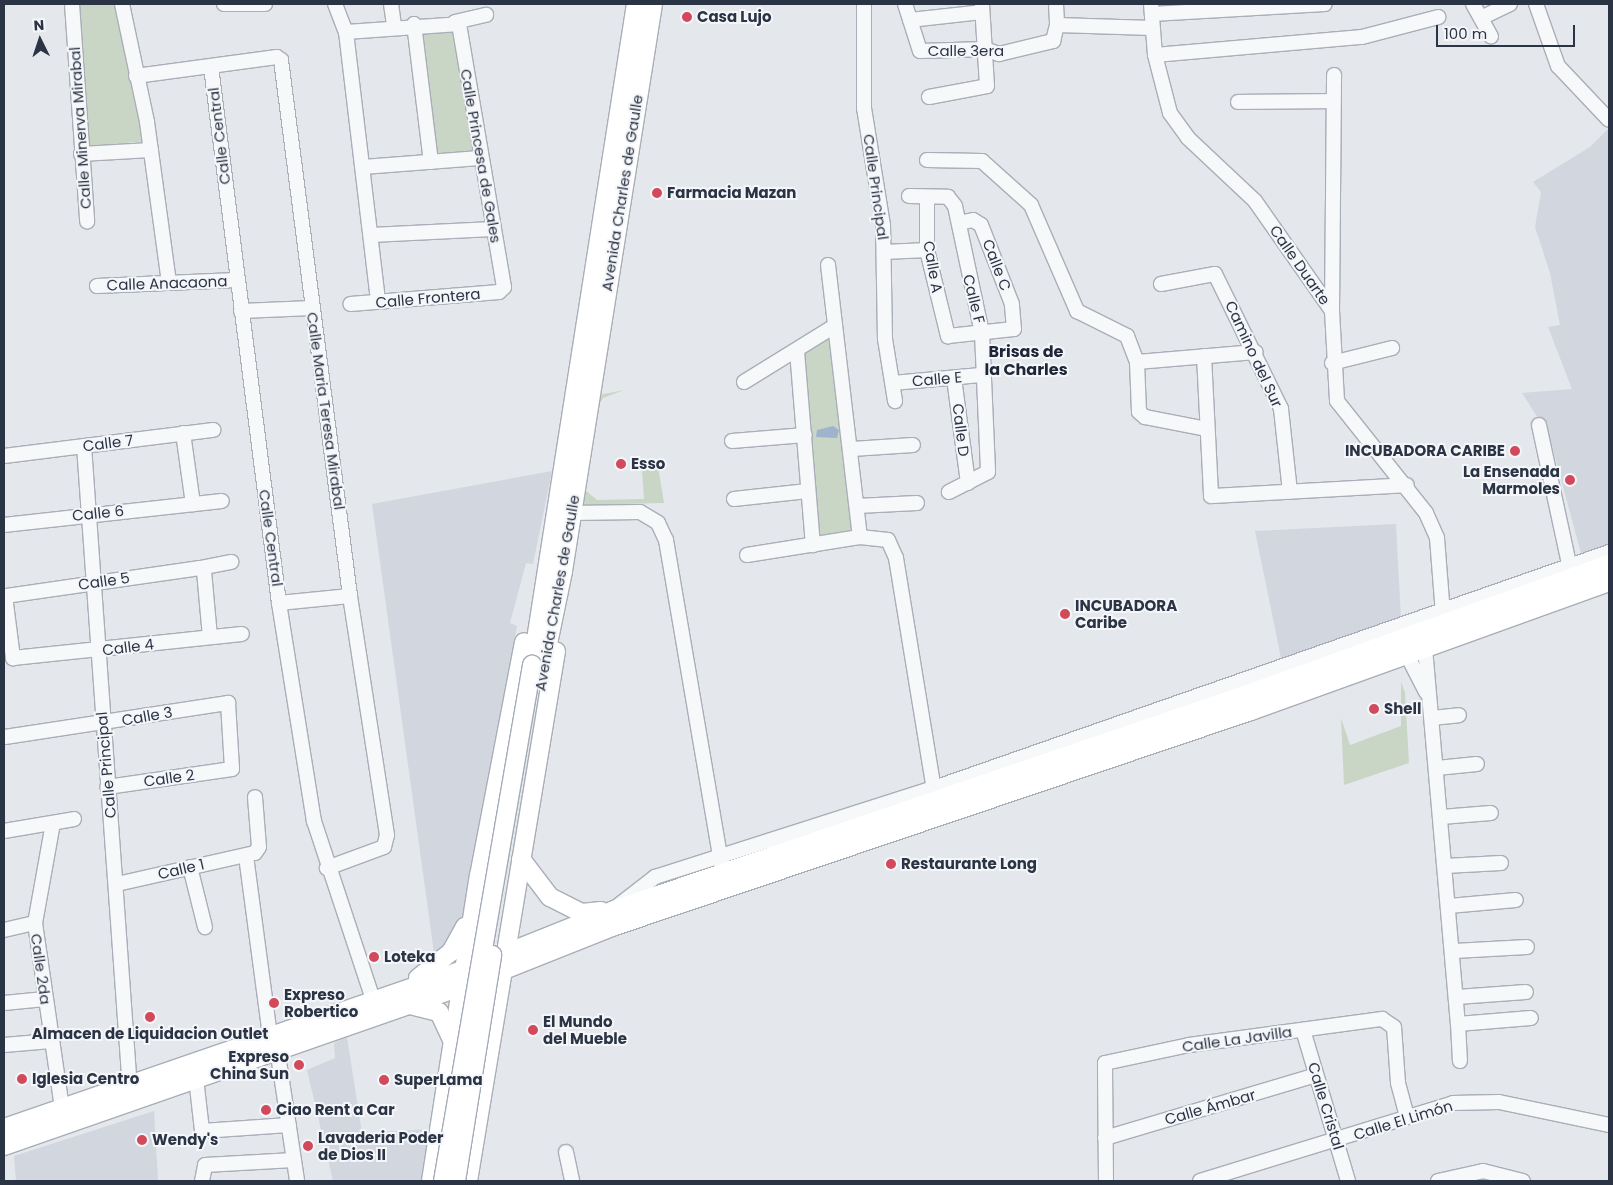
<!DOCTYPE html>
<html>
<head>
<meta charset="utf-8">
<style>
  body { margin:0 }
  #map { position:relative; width:1613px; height:1185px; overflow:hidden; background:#e4e7ec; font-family:Poppins,sans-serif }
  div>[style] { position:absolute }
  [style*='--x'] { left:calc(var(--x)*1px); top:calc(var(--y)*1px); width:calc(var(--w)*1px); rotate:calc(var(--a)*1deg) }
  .built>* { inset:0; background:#d2d6de }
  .green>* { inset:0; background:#c9d6c5 }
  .water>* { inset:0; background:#9fb4cc }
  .roads { filter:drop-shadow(1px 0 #a9aeb7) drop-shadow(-1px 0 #a9aeb7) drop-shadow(0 1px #a9aeb7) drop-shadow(0 -1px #a9aeb7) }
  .minor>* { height:14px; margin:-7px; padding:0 7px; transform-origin:7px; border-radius:7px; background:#f7f8fa }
  .major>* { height:18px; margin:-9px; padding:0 9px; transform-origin:9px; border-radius:9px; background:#fff }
  .bridges { filter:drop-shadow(1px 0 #a3abb8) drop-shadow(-1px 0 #a3abb8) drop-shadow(0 1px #a3abb8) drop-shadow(0 -1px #a3abb8) }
  .major-bridge>* { height:18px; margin:-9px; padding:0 9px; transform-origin:9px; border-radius:9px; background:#fff }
  .dots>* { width:14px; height:14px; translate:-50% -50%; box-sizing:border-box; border:2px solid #f4f6f9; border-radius:50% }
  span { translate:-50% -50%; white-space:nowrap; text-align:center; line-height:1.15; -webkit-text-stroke:4px #f4f6f9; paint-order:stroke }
  .poi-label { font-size:15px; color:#2b3445; font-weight:700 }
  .left { translate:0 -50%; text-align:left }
  .right { translate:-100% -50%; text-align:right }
  .street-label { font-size:15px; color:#2b3445 }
  .neighbourhood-label { font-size:16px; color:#1d2536; font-weight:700 }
  .frame { position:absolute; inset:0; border:5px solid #2b3445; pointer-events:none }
  .north { position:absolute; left:15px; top:15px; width:50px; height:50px; -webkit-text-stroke:4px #f4f6f9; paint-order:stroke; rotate:356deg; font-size:14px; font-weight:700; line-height:20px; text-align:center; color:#2b3445 }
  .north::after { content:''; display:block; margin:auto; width:18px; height:22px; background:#2b3445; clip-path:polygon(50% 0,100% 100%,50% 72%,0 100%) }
  .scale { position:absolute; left:1436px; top:25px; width:139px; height:22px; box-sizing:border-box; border:2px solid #2b3445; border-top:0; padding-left:6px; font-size:15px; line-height:18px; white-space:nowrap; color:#2b3445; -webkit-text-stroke:4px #f4f6f9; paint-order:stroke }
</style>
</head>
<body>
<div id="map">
  <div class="built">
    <div style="clip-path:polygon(1609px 128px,1609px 546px,1582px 557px,1549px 435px,1522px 393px,1572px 389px,1548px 327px,1560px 325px,1550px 273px,1535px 227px,1541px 192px,1533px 182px,1590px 147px)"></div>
    <div style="clip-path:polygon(552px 471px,533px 564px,526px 563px,510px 623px,517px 626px,462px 918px,454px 938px,435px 960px,372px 504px)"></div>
    <div style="clip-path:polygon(1396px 524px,1401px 619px,1282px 663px,1255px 531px)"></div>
    <div style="clip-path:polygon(347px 1037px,362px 1133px,430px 1129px,423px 1181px,333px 1181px,307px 1070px,335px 1058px,334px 1043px)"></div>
    <div style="clip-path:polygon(154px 1111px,158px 1181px,16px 1181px,14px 1156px)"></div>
  </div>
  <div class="green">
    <div style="clip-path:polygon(76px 4px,119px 4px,125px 56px,147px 141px,82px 147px)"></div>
    <div style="clip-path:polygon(420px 31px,456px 31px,476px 154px,433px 158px)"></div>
    <div style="clip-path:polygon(828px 335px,855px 531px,818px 538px,803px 348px)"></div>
    <div style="clip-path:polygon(624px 390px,603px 398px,598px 407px,599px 395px)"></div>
    <div style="clip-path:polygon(658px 466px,664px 503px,582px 505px,584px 489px,597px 500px,644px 499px,642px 470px)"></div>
    <div style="clip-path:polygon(1401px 682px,1405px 693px,1409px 763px,1344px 785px,1341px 718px,1350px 745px,1401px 726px)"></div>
  </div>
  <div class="water">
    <div style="clip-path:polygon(833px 426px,839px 430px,837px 438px,816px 437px,817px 430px)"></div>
  </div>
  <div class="roads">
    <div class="minor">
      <div style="--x:72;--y:4;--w:218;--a:86"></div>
      <div style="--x:122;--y:4;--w:121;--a:78"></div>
      <div style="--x:147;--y:122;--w:162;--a:82.2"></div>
      <div style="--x:224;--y:4;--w:41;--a:0"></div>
      <div style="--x:335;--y:4;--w:30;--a:69"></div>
      <div style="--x:346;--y:32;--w:272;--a:83.2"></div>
      <div style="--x:391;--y:4;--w:22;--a:82"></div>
      <div style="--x:864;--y:4;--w:104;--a:90"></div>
      <div style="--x:864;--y:108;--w:119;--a:80.8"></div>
      <div style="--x:883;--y:225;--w:114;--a:89"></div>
      <div style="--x:885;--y:339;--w:63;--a:80.8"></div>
      <div style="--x:905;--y:4;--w:49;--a:72.3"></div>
      <div style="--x:920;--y:51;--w:65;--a:-1.8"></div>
      <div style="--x:985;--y:49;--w:15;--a:20"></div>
      <div style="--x:999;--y:54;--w:56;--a:-13.5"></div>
      <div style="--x:1053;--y:41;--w:16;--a:-76"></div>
      <div style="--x:1057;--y:25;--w:95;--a:1.8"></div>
      <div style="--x:1056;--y:4;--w:21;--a:87"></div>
      <div style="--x:1151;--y:4;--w:51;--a:85.5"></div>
      <div style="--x:1155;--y:55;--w:60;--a:75.5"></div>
      <div style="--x:1170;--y:113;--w:31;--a:54"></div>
      <div style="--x:1188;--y:138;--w:92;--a:43.2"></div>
      <div style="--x:1255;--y:201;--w:134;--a:55"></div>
      <div style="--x:1332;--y:311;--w:90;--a:86.8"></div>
      <div style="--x:1337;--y:401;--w:143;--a:51.5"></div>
      <div style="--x:1426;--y:513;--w:27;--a:66"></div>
      <div style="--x:1437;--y:538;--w:77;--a:85.5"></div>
      <div style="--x:1473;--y:4;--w:37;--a:61"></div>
      <div style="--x:1536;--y:4;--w:66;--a:70.5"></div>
      <div style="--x:1558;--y:66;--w:74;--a:46.6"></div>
      <div style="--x:1152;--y:14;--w:173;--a:-3.3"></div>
      <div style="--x:1483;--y:17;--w:30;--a:-26"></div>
      <div style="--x:910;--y:20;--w:72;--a:-6.3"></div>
      <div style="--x:455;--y:22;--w:32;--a:-13"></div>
      <div style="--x:414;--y:24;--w:139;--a:83"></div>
      <div style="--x:346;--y:32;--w:113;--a:-4"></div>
      <div style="--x:459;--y:24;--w:267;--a:80.3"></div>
      <div style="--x:504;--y:287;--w:7;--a:135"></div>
      <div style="--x:499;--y:292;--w:149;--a:175.4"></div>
      <div style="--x:1155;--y:55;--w:208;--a:-5"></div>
      <div style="--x:1362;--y:37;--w:79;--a:-14.7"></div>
      <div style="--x:211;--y:67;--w:540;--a:82.77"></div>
      <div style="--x:279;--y:603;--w:221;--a:80.9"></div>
      <div style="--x:314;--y:821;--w:188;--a:71.7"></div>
      <div style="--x:136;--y:76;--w:142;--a:-7.7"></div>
      <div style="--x:277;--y:57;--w:5;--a:37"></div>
      <div style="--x:281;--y:60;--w:540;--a:82.66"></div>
      <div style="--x:350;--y:596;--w:242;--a:81.2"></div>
      <div style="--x:387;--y:835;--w:12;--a:104"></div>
      <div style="--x:384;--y:847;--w:61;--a:159.8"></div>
      <div style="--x:929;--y:97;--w:59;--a:-10.7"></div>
      <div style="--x:987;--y:86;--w:82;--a:-93.5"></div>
      <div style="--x:1238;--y:102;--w:95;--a:-0.6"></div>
      <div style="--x:81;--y:154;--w:70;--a:-3.3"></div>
      <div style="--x:927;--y:160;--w:55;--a:1"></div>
      <div style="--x:982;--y:161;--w:66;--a:41.9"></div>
      <div style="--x:1031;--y:205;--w:116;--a:66.5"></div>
      <div style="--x:1077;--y:311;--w:56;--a:26.6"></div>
      <div style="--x:1127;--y:336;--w:28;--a:69"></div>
      <div style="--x:1137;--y:362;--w:50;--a:87.7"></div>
      <div style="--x:1139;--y:412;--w:8;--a:40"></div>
      <div style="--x:1145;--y:417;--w:63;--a:11"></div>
      <div style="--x:363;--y:167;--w:117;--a:-4.4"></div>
      <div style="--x:909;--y:196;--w:39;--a:1"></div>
      <div style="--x:948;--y:197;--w:11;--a:52"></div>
      <div style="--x:955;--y:206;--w:130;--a:78"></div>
      <div style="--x:982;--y:333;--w:139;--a:87.5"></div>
      <div style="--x:988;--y:472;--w:44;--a:152.9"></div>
      <div style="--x:927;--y:197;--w:53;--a:90"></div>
      <div style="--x:927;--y:250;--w:89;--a:76.3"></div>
      <div style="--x:948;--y:336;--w:66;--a:-6.1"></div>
      <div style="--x:1014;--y:329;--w:25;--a:-95"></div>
      <div style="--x:1012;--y:304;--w:85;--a:-111.4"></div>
      <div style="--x:981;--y:225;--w:9;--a:-148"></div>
      <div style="--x:973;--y:220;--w:14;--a:168"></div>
      <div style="--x:371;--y:235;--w:122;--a:-2.8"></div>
      <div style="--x:885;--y:252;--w:42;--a:-2.7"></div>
      <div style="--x:828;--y:265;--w:274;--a:83.3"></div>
      <div style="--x:1161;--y:284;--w:55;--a:-10.5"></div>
      <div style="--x:1215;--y:274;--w:150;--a:63.9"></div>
      <div style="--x:1281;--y:409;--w:83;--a:83.8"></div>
      <div style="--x:97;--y:286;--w:139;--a:-2.5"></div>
      <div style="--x:241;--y:311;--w:71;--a:-2.4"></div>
      <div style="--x:1332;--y:311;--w:236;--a:-89.5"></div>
      <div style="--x:797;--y:351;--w:195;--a:85.3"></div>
      <div style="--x:1204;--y:356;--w:140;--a:87.1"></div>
      <div style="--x:1211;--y:496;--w:196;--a:-3.2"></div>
      <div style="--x:1137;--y:362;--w:119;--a:-4.8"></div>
      <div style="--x:1332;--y:363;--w:62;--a:-14"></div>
      <div style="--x:954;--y:378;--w:106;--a:82.4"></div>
      <div style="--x:744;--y:382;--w:105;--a:-31.7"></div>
      <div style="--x:893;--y:383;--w:88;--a:-5.2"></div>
      <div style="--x:1539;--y:425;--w:151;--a:77.8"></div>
      <div style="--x:183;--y:433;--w:72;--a:82"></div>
      <div style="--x:732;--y:441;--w:73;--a:-4.7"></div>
      <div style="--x:84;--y:446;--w:632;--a:85.91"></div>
      <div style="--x:129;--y:1076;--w:18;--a:52"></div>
      <div style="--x:852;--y:449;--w:61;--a:-3.8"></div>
      <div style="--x:4;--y:456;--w:211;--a:-7.1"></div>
      <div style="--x:734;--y:499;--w:74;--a:-6.2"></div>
      <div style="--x:857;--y:506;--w:60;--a:-2.9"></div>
      <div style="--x:571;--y:513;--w:69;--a:-0.8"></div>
      <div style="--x:640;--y:512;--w:21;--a:31"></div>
      <div style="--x:658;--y:523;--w:19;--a:65"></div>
      <div style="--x:666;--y:540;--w:331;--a:80.3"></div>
      <div style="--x:4;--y:525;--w:219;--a:-6.3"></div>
      <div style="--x:747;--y:555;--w:114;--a:-9.1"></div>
      <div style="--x:860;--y:537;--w:28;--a:6"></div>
      <div style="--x:888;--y:540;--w:20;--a:66"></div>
      <div style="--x:896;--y:558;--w:241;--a:80.7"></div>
      <div style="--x:200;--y:568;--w:32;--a:-11"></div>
      <div style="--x:279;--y:603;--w:71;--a:-5.6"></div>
      <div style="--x:210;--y:637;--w:66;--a:-95.2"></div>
      <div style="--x:204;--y:571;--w:5;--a:-143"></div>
      <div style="--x:200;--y:568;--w:197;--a:171.8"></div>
      <div style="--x:5;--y:596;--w:63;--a:82.6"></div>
      <div style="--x:13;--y:658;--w:230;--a:-6"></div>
      <div style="--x:1425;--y:648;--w:377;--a:85"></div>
      <div style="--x:1458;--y:1024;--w:73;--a:-4.7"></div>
      <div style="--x:1407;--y:655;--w:42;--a:62.8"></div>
      <div style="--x:1432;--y:718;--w:27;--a:-6"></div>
      <div style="--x:5;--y:737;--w:226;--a:-8.7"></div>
      <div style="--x:228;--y:703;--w:66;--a:86.5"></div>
      <div style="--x:232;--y:769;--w:126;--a:171.8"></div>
      <div style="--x:1437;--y:768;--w:40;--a:-5.7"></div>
      <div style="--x:1441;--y:817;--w:50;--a:-4.6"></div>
      <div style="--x:53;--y:823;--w:102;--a:100.2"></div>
      <div style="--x:35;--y:923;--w:186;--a:81.7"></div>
      <div style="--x:4;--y:831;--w:71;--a:-9.7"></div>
      <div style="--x:246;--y:856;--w:182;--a:82.4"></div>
      <div style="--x:1445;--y:866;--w:56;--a:-3.1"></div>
      <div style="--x:190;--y:867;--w:62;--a:76"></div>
      <div style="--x:117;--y:884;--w:141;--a:-12.7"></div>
      <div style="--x:255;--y:853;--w:7;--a:-56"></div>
      <div style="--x:259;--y:847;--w:50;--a:-94.6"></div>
      <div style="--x:1449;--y:906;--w:67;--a:-5.1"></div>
      <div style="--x:615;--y:908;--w:51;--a:-37.8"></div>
      <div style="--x:655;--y:877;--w:293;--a:-17.7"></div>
      <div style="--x:934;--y:788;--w:715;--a:-19.27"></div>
      <div style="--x:4;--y:930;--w:32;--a:-13"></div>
      <div style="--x:1454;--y:951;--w:73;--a:-3.1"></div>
      <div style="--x:1457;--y:997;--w:69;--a:-4.1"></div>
      <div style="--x:4;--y:1003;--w:41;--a:-5.6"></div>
      <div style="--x:1458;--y:1024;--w:37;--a:87"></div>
      <div style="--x:1303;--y:1030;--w:158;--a:73.4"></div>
      <div style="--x:4;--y:1045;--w:47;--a:-4.9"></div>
      <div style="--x:277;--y:1048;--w:134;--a:81.4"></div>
      <div style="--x:196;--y:1078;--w:53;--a:83.5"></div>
      <div style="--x:202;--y:1131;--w:87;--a:-3.9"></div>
      <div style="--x:1105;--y:1138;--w:220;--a:-16.6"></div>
      <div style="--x:566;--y:1152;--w:30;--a:78"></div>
      <div style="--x:202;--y:1181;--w:16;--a:-79"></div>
      <div style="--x:205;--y:1165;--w:89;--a:-3.2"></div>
      <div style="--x:1106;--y:1181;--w:118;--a:-90.5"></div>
      <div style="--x:1105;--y:1063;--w:86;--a:-12.1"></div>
      <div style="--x:1189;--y:1045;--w:195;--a:-7.7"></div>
      <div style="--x:1382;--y:1019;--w:14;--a:34"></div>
      <div style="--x:1394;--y:1027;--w:56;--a:85.9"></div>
      <div style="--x:1398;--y:1083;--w:34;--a:75"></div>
      <div style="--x:1200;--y:1181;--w:265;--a:-17.1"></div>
      <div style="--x:1453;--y:1103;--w:46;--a:-1.2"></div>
      <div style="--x:1499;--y:1102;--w:112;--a:11.8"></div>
      <div style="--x:1438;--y:1181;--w:46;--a:-12.5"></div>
      <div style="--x:1483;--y:1171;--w:41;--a:14"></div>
    </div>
    <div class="major">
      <div style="--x:532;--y:665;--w:669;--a:-81.06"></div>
      <div style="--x:543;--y:668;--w:99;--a:-78.3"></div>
      <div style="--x:563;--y:571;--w:574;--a:-80.98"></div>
      <div style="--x:521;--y:859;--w:48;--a:52.7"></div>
      <div style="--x:550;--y:897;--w:36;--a:27"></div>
      <div style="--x:582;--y:913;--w:19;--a:-6"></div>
      <div style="--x:418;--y:978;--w:42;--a:-38.2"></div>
      <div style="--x:451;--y:952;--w:29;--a:-61"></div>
      <div style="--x:410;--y:1005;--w:30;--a:14"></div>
      <div style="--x:439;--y:1012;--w:29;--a:65"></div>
      <div style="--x:4;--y:1128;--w:486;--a:-19"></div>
      <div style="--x:464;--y:970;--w:162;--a:-21.8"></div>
      <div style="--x:614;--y:910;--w:667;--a:-18.82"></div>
      <div style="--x:1245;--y:695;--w:387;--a:-19.8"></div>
      <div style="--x:4;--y:1146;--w:484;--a:-19.2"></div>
      <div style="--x:461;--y:987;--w:162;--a:-21.7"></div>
      <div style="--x:612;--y:927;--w:675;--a:-18.68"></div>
      <div style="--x:1251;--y:711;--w:381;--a:-19.8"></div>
      <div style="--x:431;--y:1181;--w:309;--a:-81.1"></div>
      <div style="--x:479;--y:876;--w:238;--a:-79.1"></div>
      <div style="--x:468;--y:1181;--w:537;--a:-80.57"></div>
    </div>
  </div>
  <div class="bridges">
    <div class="major-bridge">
      <div style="--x:443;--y:1181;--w:524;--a:-80.21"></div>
      <div style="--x:456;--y:1181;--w:229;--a:-80.9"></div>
    </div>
  </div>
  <div class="dots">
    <div style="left:687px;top:17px;background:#d1495b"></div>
    <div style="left:657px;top:193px;background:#d1495b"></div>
    <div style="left:1515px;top:451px;background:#d1495b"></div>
    <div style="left:621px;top:464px;background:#d1495b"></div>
    <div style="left:1570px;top:480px;background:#d1495b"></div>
    <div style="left:1065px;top:614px;background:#d1495b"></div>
    <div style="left:1374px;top:709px;background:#d1495b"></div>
    <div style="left:891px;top:864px;background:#d1495b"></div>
    <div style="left:374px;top:957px;background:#d1495b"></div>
    <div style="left:274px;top:1003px;background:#d1495b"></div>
    <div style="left:150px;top:1017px;background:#d1495b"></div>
    <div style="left:533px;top:1030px;background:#d1495b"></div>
    <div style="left:299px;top:1065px;background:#d1495b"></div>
    <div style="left:22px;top:1079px;background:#d1495b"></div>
    <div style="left:384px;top:1080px;background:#d1495b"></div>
    <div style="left:266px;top:1110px;background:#d1495b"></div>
    <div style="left:142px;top:1140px;background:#d1495b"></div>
    <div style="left:308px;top:1146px;background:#d1495b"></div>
  </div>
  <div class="poi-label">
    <span class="left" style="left:697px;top:17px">Casa Lujo</span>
    <span class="left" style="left:667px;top:193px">Farmacia Mazan</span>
    <span class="right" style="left:1505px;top:451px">INCUBADORA CARIBE</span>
    <span class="left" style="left:631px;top:464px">Esso</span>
    <span class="right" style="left:1560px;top:480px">La Ensenada<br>Marmoles</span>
    <span class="left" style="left:1075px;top:614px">INCUBADORA<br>Caribe</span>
    <span class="left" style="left:1384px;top:709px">Shell</span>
    <span class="left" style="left:901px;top:864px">Restaurante Long</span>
    <span class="left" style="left:384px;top:957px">Loteka</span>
    <span class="left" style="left:284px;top:1003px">Expreso<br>Robertico</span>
    <span class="left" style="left:543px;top:1030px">El Mundo<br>del Mueble</span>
    <span style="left:150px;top:1034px">Almacen de Liquidacion Outlet</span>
    <span class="right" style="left:289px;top:1065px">Expreso<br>China Sun</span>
    <span class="left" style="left:32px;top:1079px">Iglesia Centro</span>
    <span class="left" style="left:394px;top:1080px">SuperLama</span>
    <span class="left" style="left:276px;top:1110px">Ciao Rent a Car</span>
    <span class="left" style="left:318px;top:1146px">Lavaderia Poder<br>de Dios II</span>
    <span class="left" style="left:152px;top:1140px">Wendy's</span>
  </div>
  <div class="street-label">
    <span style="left:966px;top:51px">Calle 3era</span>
    <span style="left:80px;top:128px;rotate:-94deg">Calle Minerva Mirabal</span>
    <span style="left:219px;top:136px;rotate:-97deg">Calle Central</span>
    <span style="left:481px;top:156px;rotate:80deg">Calle Princesa de Gales</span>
    <span style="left:876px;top:187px;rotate:82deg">Calle Principal</span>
    <span style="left:622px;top:193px;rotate:-81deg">Avenida Charles de Gaulle</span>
    <span style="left:997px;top:265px;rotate:69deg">Calle C</span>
    <span style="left:1300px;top:265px;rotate:55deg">Calle Duarte</span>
    <span style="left:933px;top:267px;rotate:80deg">Calle A</span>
    <span style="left:167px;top:283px;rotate:-2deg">Calle Anacaona</span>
    <span style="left:428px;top:298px;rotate:-5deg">Calle Frontera</span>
    <span style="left:974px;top:299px;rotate:76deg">Calle F</span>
    <span style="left:1254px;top:354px;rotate:65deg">Camino del Sur</span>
    <span style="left:937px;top:379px;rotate:-5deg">Calle E</span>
    <span style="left:326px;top:411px;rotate:82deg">Calle Maria Teresa Mirabal</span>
    <span style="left:961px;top:430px;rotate:83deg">Calle D</span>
    <span style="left:108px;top:443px;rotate:-7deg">Calle 7</span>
    <span style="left:98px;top:513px;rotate:-6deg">Calle 6</span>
    <span style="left:271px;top:538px;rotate:82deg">Calle Central</span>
    <span style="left:104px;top:581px;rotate:-8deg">Calle 5</span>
    <span style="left:557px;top:593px;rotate:-80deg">Avenida Charles de Gaulle</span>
    <span style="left:128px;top:647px;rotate:-7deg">Calle 4</span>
    <span style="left:147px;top:716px;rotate:-10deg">Calle 3</span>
    <span style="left:106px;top:765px;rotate:-95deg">Calle Principal</span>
    <span style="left:169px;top:778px;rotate:-8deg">Calle 2</span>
    <span style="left:181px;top:869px;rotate:-13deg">Calle 1</span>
    <span style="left:41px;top:969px;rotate:82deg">Calle 2da</span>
    <span style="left:1237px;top:1039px;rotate:-8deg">Calle La Javilla</span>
    <span style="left:1326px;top:1106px;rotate:73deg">Calle Cristal</span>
    <span style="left:1210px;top:1107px;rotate:-16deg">Calle Ámbar</span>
    <span style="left:1403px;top:1120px;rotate:-17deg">Calle El Limón</span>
  </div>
  <div class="neighbourhood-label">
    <span style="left:1026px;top:361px">Brisas de<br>la Charles</span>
  </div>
  <div class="frame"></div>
  <div class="north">N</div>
  <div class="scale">100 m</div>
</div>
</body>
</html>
